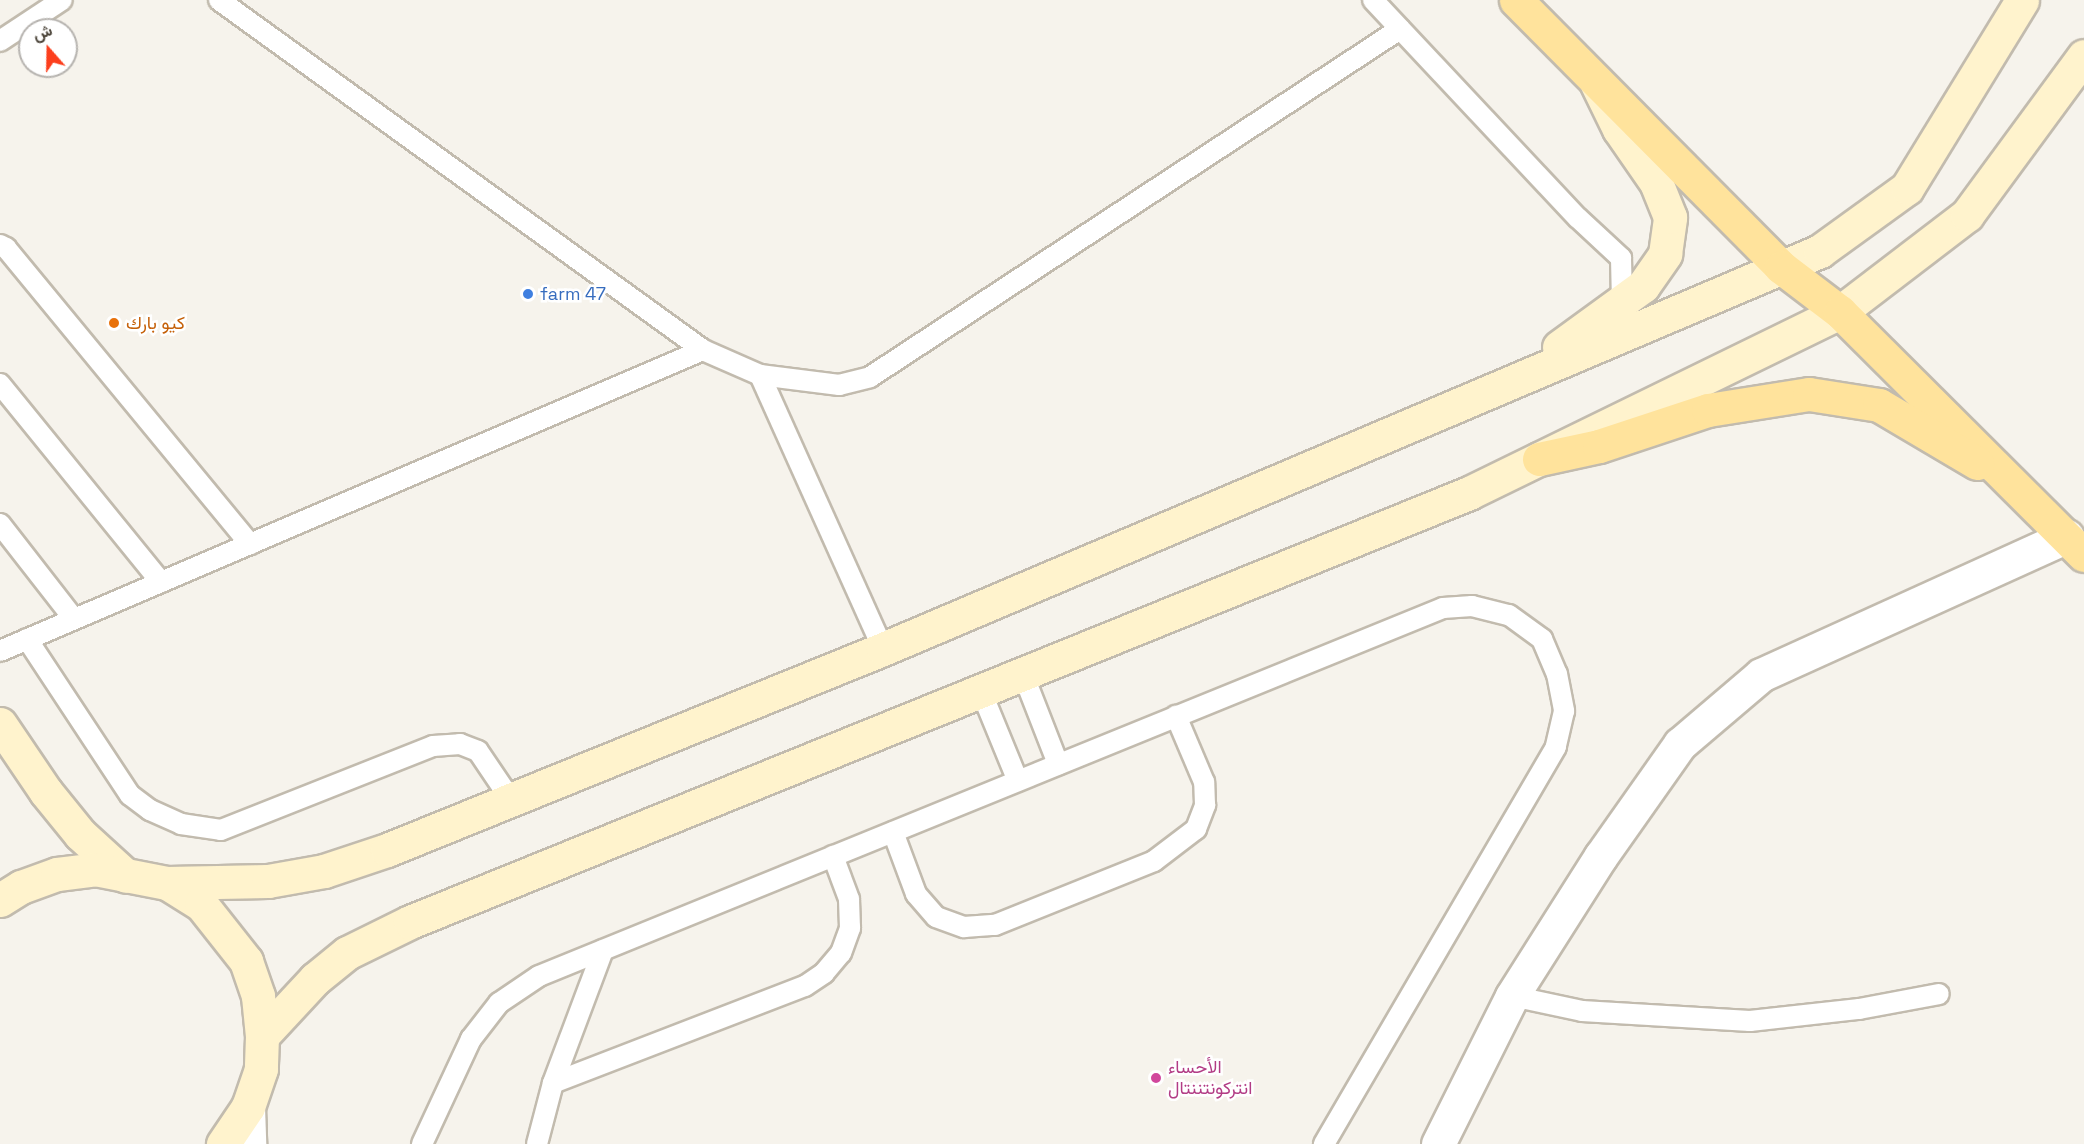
<!DOCTYPE html>
<html>
<head>
<meta charset="utf-8">
<style>
  body { margin:0 }
  #map { position:relative; width:2084px; height:1144px; overflow:hidden; background:#f6f3ec; font-family:"Space Grotesk",Vazirmatn,sans-serif }
  div>[style] { position:absolute }
  [style*='--x'] { left:calc(var(--x)*1px); top:calc(var(--y)*1px); width:calc(var(--w)*1px); rotate:calc(var(--a)*1deg) }
  .roads { filter:drop-shadow(2px 0 #c2bbae) drop-shadow(-2px 0 #c2bbae) drop-shadow(0 2px #c2bbae) drop-shadow(0 -2px #c2bbae) }
  .lane>* { height:20px; margin:-10px; padding:0 10px; transform-origin:10px; border-radius:10px; background:#fff }
  .street>* { height:33px; margin:-16.5px; padding:0 16.5px; transform-origin:16.5px; border-radius:16.5px; background:#fff }
  .secondary>* { height:33px; margin:-16.5px; padding:0 16.5px; transform-origin:16.5px; border-radius:16.5px; background:#fff3cd }
  .primary>* { height:33px; margin:-16.5px; padding:0 16.5px; transform-origin:16.5px; border-radius:16.5px; background:#ffe39c }
  .dots>* { width:16px; height:16px; translate:-50% -50%; box-sizing:border-box; border:3px solid #fff; border-radius:50% }
  span { translate:-50% -50%; white-space:nowrap; text-align:center; line-height:1.15; -webkit-text-stroke:5px #fff; paint-order:stroke }
  .shop-label { font-size:18px; color:#366cbe }
  .left { translate:0 -50%; text-align:left }
  .food-label { font-size:18px; color:#c56008 }
  .hotel-label { font-size:18px; color:#b23c85 }
  .north { position:absolute; left:18px; top:18px; width:60px; height:60px; box-sizing:border-box; background:#fff; border:2px solid #b7b4b0; border-radius:50%; rotate:340deg; font-size:16px; font-weight:700; line-height:24px; text-align:center; color:#4b4439 }
  .north::after { content:''; display:block; margin:auto; width:21px; height:27px; background:#fc3f1d; clip-path:polygon(50% 0,100% 100%,50% 72%,0 100%) }
</style>
</head>
<body>
<div id="map">
  <div class="roads">
    <div class="lane">
      <div style="--x:219;--y:0;--w:597;--a:35.87"></div>
      <div style="--x:1373;--y:0;--w:299;--a:46.8"></div>
      <div style="--x:1578;--y:218;--w:59;--a:42.9"></div>
      <div style="--x:1621;--y:258;--w:43;--a:88.7"></div>
      <div style="--x:0;--y:41;--w:74;--a:-33.5"></div>
      <div style="--x:0;--y:245;--w:7;--a:27"></div>
      <div style="--x:6;--y:248;--w:384;--a:50.5"></div>
      <div style="--x:760;--y:375;--w:80;--a:7.2"></div>
      <div style="--x:839;--y:385;--w:32;--a:-14"></div>
      <div style="--x:870;--y:377;--w:634;--a:-33.29"></div>
      <div style="--x:0;--y:384;--w:255;--a:50.9"></div>
      <div style="--x:0;--y:524;--w:120;--a:52.1"></div>
      <div style="--x:27;--y:639;--w:187;--a:56.6"></div>
      <div style="--x:130;--y:795;--w:25;--a:37"></div>
      <div style="--x:150;--y:810;--w:34;--a:24"></div>
      <div style="--x:181;--y:824;--w:40;--a:8.5"></div>
      <div style="--x:221;--y:830;--w:228;--a:-21.6"></div>
      <div style="--x:433;--y:746;--w:27;--a:-4"></div>
      <div style="--x:460;--y:744;--w:19;--a:21"></div>
      <div style="--x:478;--y:751;--w:59;--a:56"></div>
      <div style="--x:0;--y:651;--w:765;--a:-23.18"></div>
      <div style="--x:703;--y:350;--w:62;--a:23.7"></div>
      <div style="--x:760;--y:375;--w:300;--a:65.8"></div>
      <div style="--x:1023;--y:674;--w:97;--a:68.7"></div>
      <div style="--x:981;--y:691;--w:97;--a:67.7"></div>
      <div style="--x:893;--y:832;--w:66;--a:69.6"></div>
      <div style="--x:916;--y:894;--w:30;--a:49"></div>
      <div style="--x:936;--y:917;--w:30;--a:20"></div>
      <div style="--x:964;--y:927;--w:31;--a:-4"></div>
      <div style="--x:995;--y:925;--w:171;--a:-21.9"></div>
      <div style="--x:1154;--y:861;--w:53;--a:-37.3"></div>
      <div style="--x:1196;--y:829;--w:26;--a:-69"></div>
      <div style="--x:1205;--y:805;--w:23;--a:-92"></div>
      <div style="--x:1204;--y:782;--w:72;--a:-113"></div>
      <div style="--x:1512;--y:996;--w:72;--a:12.1"></div>
      <div style="--x:1582;--y:1011;--w:168;--a:3.4"></div>
      <div style="--x:1750;--y:1021;--w:110;--a:-6.3"></div>
      <div style="--x:1859;--y:1009;--w:81;--a:-10.6"></div>
      <div style="--x:553;--y:1083;--w:270;--a:-21.1"></div>
      <div style="--x:805;--y:986;--w:23;--a:-34"></div>
      <div style="--x:824;--y:973;--w:26;--a:-50"></div>
      <div style="--x:841;--y:953;--w:27;--a:-70"></div>
      <div style="--x:850;--y:928;--w:29;--a:-92"></div>
      <div style="--x:849;--y:899;--w:46;--a:-110.4"></div>
      <div style="--x:422;--y:1144;--w:116;--a:-65"></div>
      <div style="--x:471;--y:1039;--w:46;--a:-52.1"></div>
      <div style="--x:499;--y:1003;--w:48;--a:-34"></div>
      <div style="--x:539;--y:976;--w:976;--a:-22.15"></div>
      <div style="--x:1443;--y:608;--w:29;--a:-4"></div>
      <div style="--x:1472;--y:606;--w:38;--a:14"></div>
      <div style="--x:1509;--y:615;--w:41;--a:36"></div>
      <div style="--x:1542;--y:639;--w:38;--a:67"></div>
      <div style="--x:1557;--y:674;--w:38;--a:79"></div>
      <div style="--x:1564;--y:711;--w:37;--a:103"></div>
      <div style="--x:1556;--y:747;--w:460;--a:120.3"></div>
      <div style="--x:537;--y:1144;--w:63;--a:-75.3"></div>
      <div style="--x:553;--y:1083;--w:142;--a:-69.4"></div>
    </div>
    <div class="street">
      <div style="--x:248;--y:1107;--w:37;--a:88"></div>
      <div style="--x:1438;--y:1144;--w:165;--a:-63.4"></div>
      <div style="--x:1512;--y:996;--w:166;--a:-57.6"></div>
      <div style="--x:1601;--y:856;--w:137;--a:-54.8"></div>
      <div style="--x:1680;--y:744;--w:106;--a:-40.4"></div>
      <div style="--x:1761;--y:675;--w:336;--a:-24.4"></div>
    </div>
    <div class="secondary">
      <div style="--x:1559;--y:347;--w:104;--a:-36"></div>
      <div style="--x:1643;--y:286;--w:39;--a:-55"></div>
      <div style="--x:1665;--y:254;--w:37;--a:-82"></div>
      <div style="--x:1670;--y:217;--w:35;--a:-112"></div>
      <div style="--x:1657;--y:184;--w:67;--a:-124.6"></div>
      <div style="--x:1619;--y:129;--w:50;--a:-116.1"></div>
      <div style="--x:0;--y:724;--w:82;--a:55.9"></div>
      <div style="--x:46;--y:792;--w:54;--a:51"></div>
      <div style="--x:80;--y:834;--w:62;--a:42.4"></div>
      <div style="--x:167;--y:883;--w:101;--a:-1.1"></div>
      <div style="--x:268;--y:881;--w:57;--a:-10.1"></div>
      <div style="--x:324;--y:871;--w:66;--a:-18.4"></div>
      <div style="--x:387;--y:850;--w:535;--a:-22.06"></div>
      <div style="--x:883;--y:649;--w:1018;--a:-23.01"></div>
      <div style="--x:1820;--y:251;--w:107;--a:-35.9"></div>
      <div style="--x:1907;--y:188;--w:220;--a:-58.5"></div>
      <div style="--x:0;--y:900;--w:25;--a:-32"></div>
      <div style="--x:21;--y:887;--w:38;--a:-20"></div>
      <div style="--x:57;--y:874;--w:38;--a:-7"></div>
      <div style="--x:95;--y:869;--w:73;--a:11"></div>
      <div style="--x:167;--y:883;--w:40;--a:32"></div>
      <div style="--x:201;--y:904;--w:73;--a:51.7"></div>
      <div style="--x:246;--y:961;--w:37;--a:71"></div>
      <div style="--x:258;--y:996;--w:40;--a:84.3"></div>
      <div style="--x:262;--y:1036;--w:33;--a:92"></div>
      <div style="--x:261;--y:1069;--w:40;--a:108.9"></div>
      <div style="--x:248;--y:1107;--w:45;--a:124"></div>
      <div style="--x:262;--y:1036;--w:78;--a:-47.1"></div>
      <div style="--x:315;--y:979;--w:41;--a:-39.1"></div>
      <div style="--x:347;--y:953;--w:70;--a:-26.2"></div>
      <div style="--x:410;--y:922;--w:1143;--a:-22.05"></div>
      <div style="--x:1469;--y:493;--w:413;--a:-26"></div>
      <div style="--x:1840;--y:312;--w:160;--a:-37.4"></div>
      <div style="--x:1967;--y:215;--w:197;--a:-53.7"></div>
    </div>
    <div class="primary">
      <div style="--x:1516;--y:0;--w:376;--a:45.2"></div>
      <div style="--x:1781;--y:267;--w:74;--a:37.3"></div>
      <div style="--x:1840;--y:312;--w:344;--a:44.9"></div>
      <div style="--x:1539;--y:459;--w:61;--a:-12.2"></div>
      <div style="--x:1599;--y:446;--w:115;--a:-18.3"></div>
      <div style="--x:1708;--y:410;--w:102;--a:-9"></div>
      <div style="--x:1809;--y:394;--w:71;--a:8.9"></div>
      <div style="--x:1879;--y:405;--w:114;--a:30.6"></div>
    </div>
  </div>
  <div class="dots">
    <div style="left:528px;top:294px;background:#3f7fe0"></div>
    <div style="left:114px;top:323px;background:#e8710a"></div>
    <div style="left:1156px;top:1078px;background:#d1479c"></div>
  </div>
  <div class="shop-label">
    <span class="left" style="left:540px;top:294px">farm 47</span>
  </div>
  <div class="food-label">
    <span class="left" style="left:126px;top:323px">كيو بارك</span>
  </div>
  <div class="hotel-label">
    <span class="left" style="left:1168px;top:1078px">الأحساء<br>انتركونتننتال</span>
  </div>
  <div class="north">ش</div>
</div>
</body>
</html>
